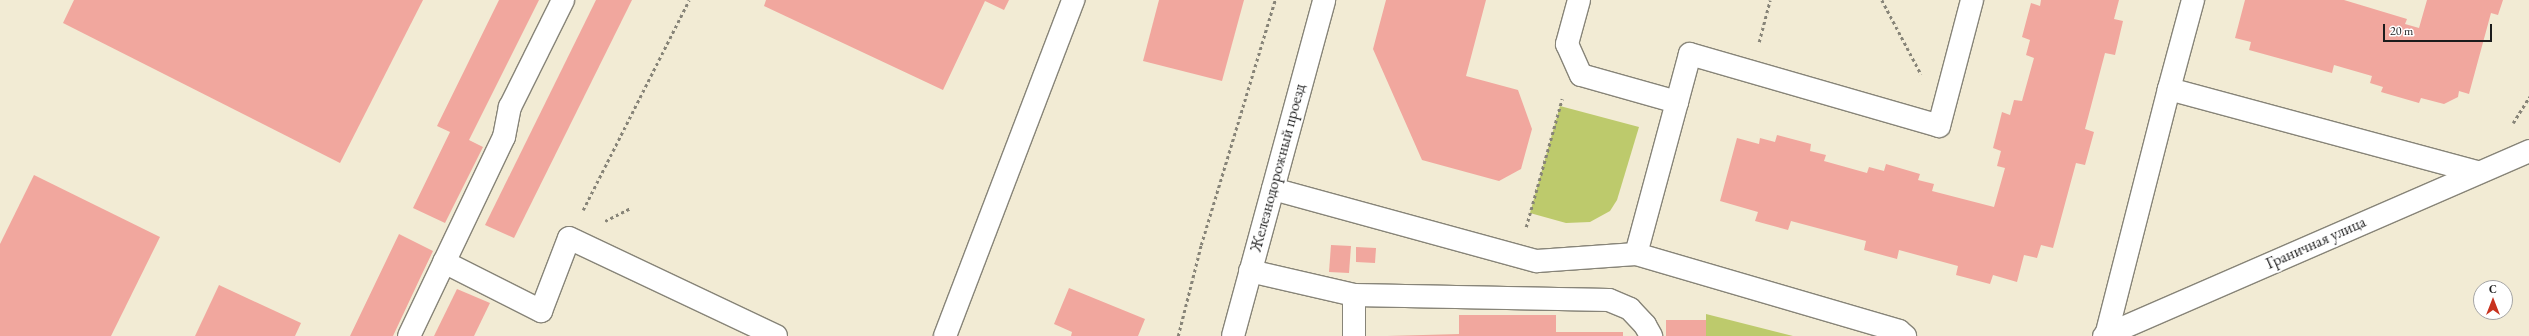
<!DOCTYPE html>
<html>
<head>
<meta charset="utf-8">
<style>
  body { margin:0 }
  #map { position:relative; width:2529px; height:336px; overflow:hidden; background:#f2ebd4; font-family:"EB Garamond",serif }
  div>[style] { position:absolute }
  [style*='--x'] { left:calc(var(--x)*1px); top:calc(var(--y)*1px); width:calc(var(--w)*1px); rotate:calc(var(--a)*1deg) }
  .green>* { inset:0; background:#bdca6c }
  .building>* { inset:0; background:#f1a79e }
  .path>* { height:2.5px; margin-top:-1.25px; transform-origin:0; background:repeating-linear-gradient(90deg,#878478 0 3px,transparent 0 6px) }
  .roads { filter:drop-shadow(1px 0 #878478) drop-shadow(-1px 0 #878478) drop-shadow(0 1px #878478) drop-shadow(0 -1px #878478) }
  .lane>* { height:22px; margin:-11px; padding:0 11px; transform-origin:11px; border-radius:11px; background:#fff }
  .street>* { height:22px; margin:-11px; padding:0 11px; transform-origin:11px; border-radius:11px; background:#fff }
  span { translate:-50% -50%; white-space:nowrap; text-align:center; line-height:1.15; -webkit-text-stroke:3.5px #fff; paint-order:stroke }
  .street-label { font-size:16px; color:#1c1c1c }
  .north { position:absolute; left:2473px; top:280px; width:40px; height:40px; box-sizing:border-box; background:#fff; border:1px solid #a4a4a4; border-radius:50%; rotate:0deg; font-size:11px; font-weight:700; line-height:16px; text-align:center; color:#1c1c1c }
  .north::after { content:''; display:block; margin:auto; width:14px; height:18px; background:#c8321e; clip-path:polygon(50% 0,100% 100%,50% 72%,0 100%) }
  .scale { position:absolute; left:2383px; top:24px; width:109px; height:18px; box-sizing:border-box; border:2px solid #1c1c1c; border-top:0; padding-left:5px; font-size:12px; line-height:14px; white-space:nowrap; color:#1c1c1c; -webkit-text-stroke:3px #fff; paint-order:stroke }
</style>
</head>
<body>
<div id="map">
  <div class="green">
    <div style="clip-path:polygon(1560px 106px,1639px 127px,1617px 200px,1610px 211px,1590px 222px,1566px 223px,1530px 213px)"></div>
    <div style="clip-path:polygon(1706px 314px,1793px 336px,1706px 336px)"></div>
  </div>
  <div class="building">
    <div style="clip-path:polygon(74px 0,423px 0,340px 163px,63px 23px)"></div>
    <div style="clip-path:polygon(499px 0,539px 0,469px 140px,483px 147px,445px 223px,413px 208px,450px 132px,437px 126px)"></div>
    <div style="clip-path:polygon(596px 0,632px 0,514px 238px,485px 225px)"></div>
    <div style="clip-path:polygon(766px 0,1009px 0,1004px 10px,985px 1px,943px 90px,764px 6px)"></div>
    <div style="clip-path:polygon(1159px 0,1244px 0,1222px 81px,1143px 61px)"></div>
    <div style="clip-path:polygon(1386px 0,1486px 0,1466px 76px,1518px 90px,1532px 129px,1521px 169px,1499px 181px,1422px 160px,1373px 49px)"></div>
    <div style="clip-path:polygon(2041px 0,2119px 0,2114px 19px,2123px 21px,2115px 55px,2105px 53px,2085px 129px,2094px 132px,2085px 165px,2076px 163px,2053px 248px,2041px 245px,2037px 258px,2024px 255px,2017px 282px,1993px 275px,1990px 284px,1956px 275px,1958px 266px,1899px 250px,1897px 259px,1864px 250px,1866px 241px,1791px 221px,1788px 230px,1755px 221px,1758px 212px,1720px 201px,1737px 138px,1759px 144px,1760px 138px,1775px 142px,1777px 135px,1811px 144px,1810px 151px,1826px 155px,1824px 161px,1867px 173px,1869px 167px,1884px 171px,1886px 164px,1920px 174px,1918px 180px,1934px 184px,1932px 191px,1994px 207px,2005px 168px,1997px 166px,2001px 151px,1993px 148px,2002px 112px,2010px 115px,2014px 100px,2022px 101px,2034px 58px,2026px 55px,2030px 40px,2022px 37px,2031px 3px,2040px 6px)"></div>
    <div style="clip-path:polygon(2245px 0,2344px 0,2407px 19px,2405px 24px,2419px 28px,2427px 0,2503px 0,2498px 15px,2491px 13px,2469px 94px,2459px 91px,2458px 97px,2444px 104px,2421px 98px,2419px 103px,2381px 92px,2383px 87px,2370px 83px,2372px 76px,2334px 65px,2332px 73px,2249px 50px,2251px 42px,2235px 38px)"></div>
    <div style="clip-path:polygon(34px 175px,160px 237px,111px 336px,0 336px,0 244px)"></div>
    <div style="clip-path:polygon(399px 234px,433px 251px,422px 274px,393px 336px,350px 336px)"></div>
    <div style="clip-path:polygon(1331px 245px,1351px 246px,1349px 273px,1329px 272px)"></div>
    <div style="clip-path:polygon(1356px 247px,1376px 248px,1375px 263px,1356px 262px)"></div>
    <div style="clip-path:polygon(219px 285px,301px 323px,295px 336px,195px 336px)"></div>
    <div style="clip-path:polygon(1069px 288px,1145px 319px,1138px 336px,1071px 336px,1072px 332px,1054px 324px)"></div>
    <div style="clip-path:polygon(457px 289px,490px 303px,474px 336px,434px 336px)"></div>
    <div style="clip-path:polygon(1459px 315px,1556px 315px,1556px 332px,1623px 332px,1623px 336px,1387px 336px,1459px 334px)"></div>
    <div style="clip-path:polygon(1666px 320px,1706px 320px,1706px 336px,1666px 336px)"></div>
  </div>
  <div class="path">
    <div style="--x:1882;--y:0;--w:84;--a:62.2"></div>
    <div style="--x:1759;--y:42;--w:43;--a:-75.3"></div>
    <div style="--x:2513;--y:123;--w:31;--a:-58"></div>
    <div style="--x:583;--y:210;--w:235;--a:-63.2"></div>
    <div style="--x:605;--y:221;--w:29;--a:-27"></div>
    <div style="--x:1526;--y:227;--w:133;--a:-74.3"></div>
    <div style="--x:1178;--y:336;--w:94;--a:-75.8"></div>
    <div style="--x:1201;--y:245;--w:256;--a:-73.2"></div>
  </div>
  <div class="roads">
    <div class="lane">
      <div style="--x:1579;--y:0;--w:46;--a:105.3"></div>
      <div style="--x:1567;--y:44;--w:34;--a:66"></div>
      <div style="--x:1581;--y:75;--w:100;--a:15.7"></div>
      <div style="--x:2193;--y:0;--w:92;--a:105.1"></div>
      <div style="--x:2169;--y:89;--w:318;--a:15.1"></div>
      <div style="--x:1273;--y:189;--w:274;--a:15.3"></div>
      <div style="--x:1537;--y:261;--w:99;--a:-4"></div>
      <div style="--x:1636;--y:254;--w:274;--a:16.3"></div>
      <div style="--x:1899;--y:331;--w:8;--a:40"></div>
      <div style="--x:1636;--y:254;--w:207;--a:-74.9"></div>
      <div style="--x:1690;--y:54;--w:259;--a:16.1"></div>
      <div style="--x:1939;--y:126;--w:130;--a:-75.3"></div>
      <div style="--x:444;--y:262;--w:109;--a:26.8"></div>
      <div style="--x:541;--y:311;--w:78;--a:-69"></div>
      <div style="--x:569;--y:238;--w:229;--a:25.3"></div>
      <div style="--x:1250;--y:271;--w:107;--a:13"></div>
      <div style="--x:1354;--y:295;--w:255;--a:1.1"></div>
      <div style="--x:1609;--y:300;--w:23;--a:23"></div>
      <div style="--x:1630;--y:309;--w:22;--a:47"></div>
      <div style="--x:1645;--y:325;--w:13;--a:61"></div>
      <div style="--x:1354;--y:295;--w:41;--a:90"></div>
      <div style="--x:409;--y:336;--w:221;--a:-64.5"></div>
      <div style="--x:504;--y:137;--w:31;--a:-79"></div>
      <div style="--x:510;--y:107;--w:119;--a:-63.6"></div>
      <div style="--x:945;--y:336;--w:360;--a:-69.1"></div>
      <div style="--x:2106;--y:336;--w:255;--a:-75.7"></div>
    </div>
    <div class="street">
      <div style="--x:1233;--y:336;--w:348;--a:-74.8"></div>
      <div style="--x:2104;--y:336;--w:464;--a:-23.5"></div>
    </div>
  </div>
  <div class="street-label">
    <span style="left:1278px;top:168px;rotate:-75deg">Железнодорожный проезд</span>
    <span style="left:2316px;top:243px;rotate:-24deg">Граничная улица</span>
  </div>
  <div class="north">С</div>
  <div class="scale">20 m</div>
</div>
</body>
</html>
